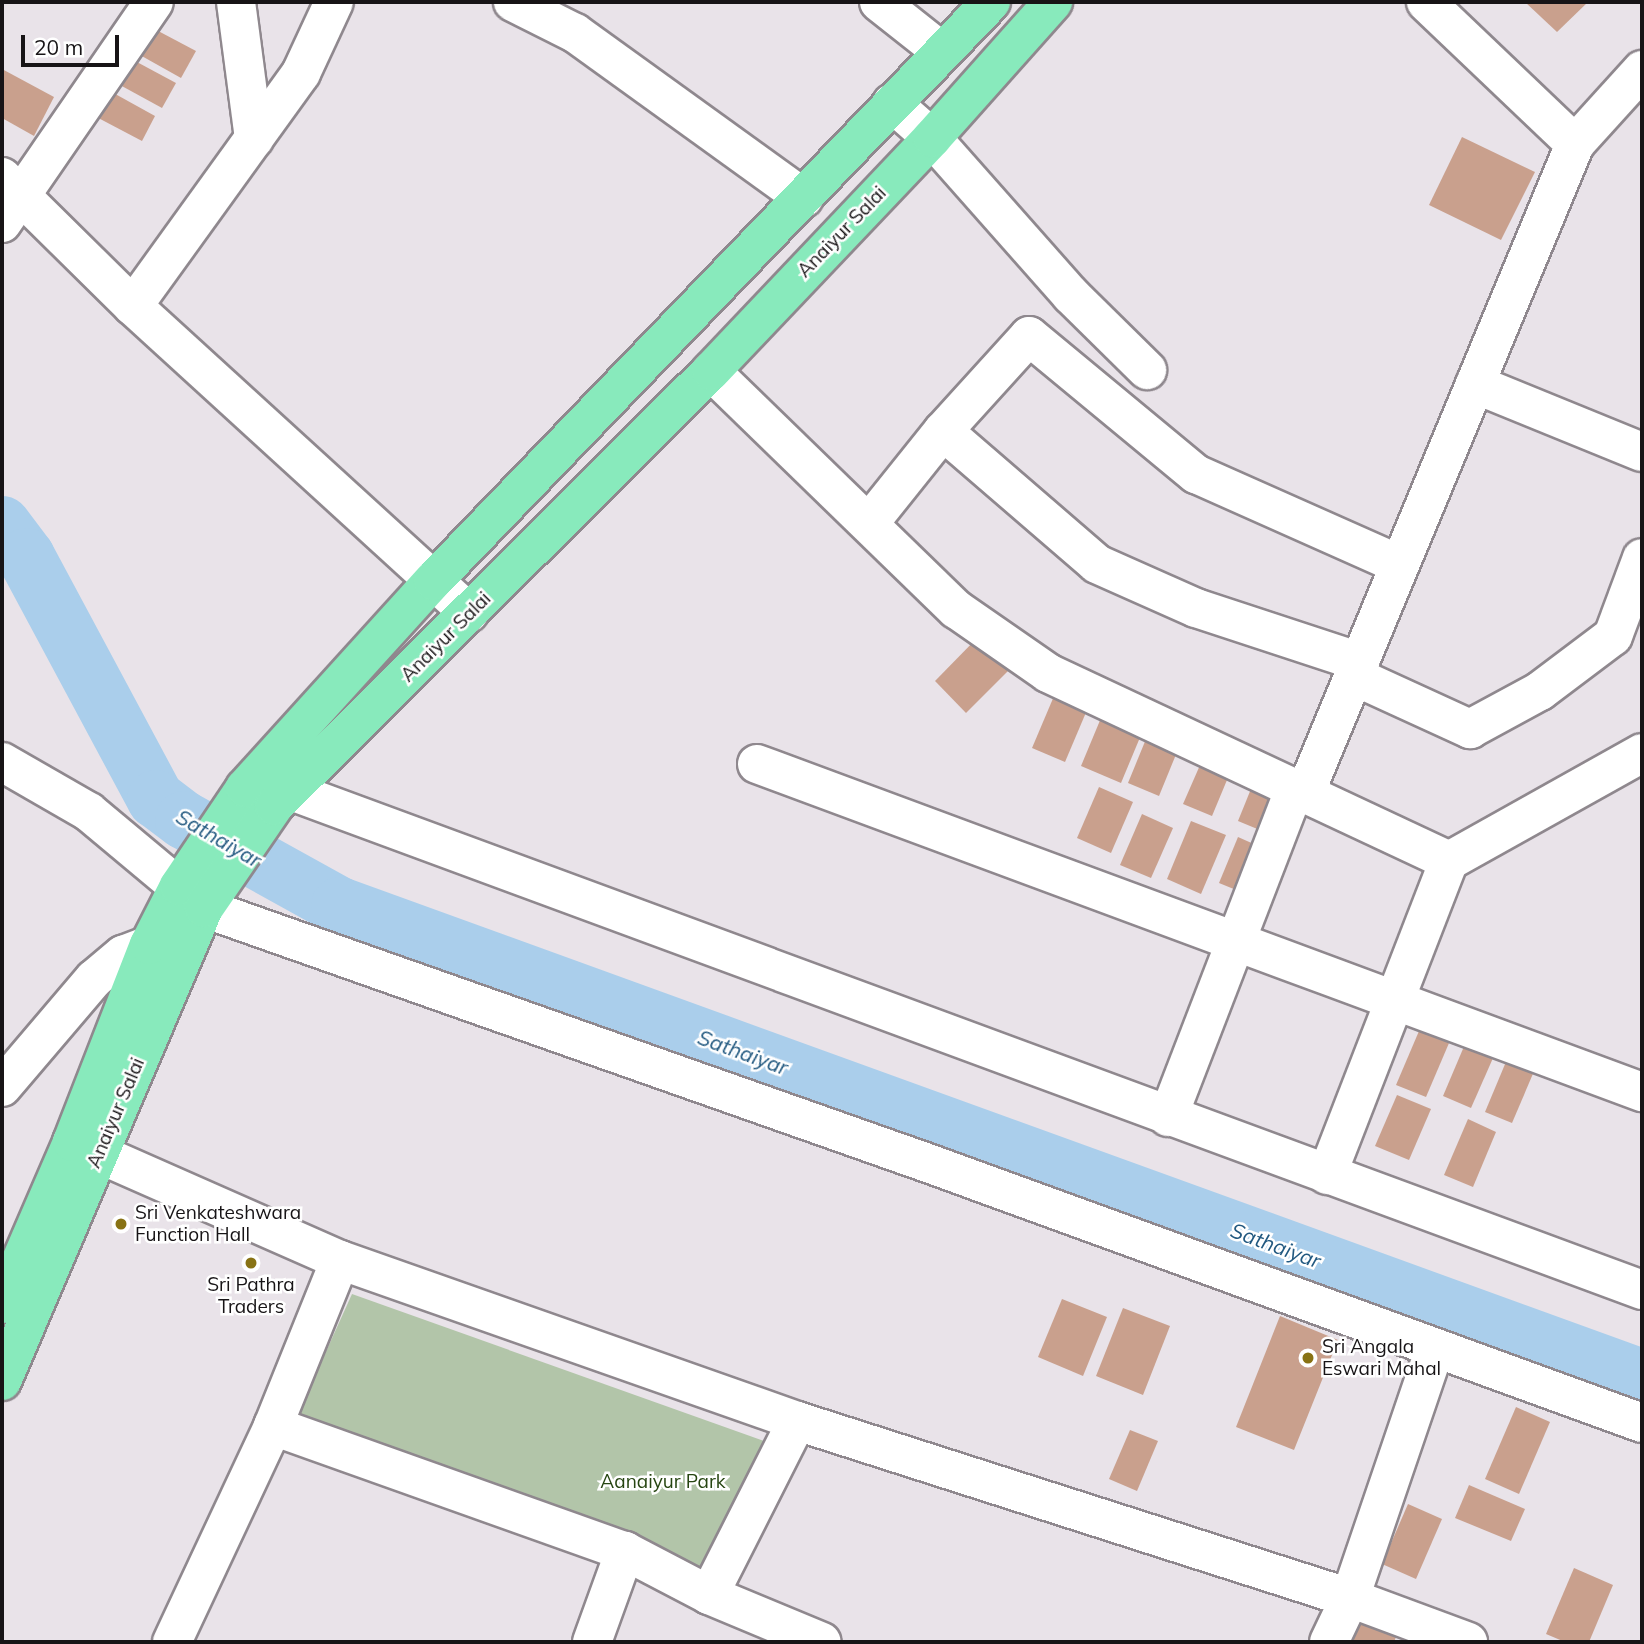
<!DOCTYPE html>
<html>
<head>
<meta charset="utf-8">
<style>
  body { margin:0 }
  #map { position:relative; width:1644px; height:1644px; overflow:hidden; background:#e9e3e9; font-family:Mulish,sans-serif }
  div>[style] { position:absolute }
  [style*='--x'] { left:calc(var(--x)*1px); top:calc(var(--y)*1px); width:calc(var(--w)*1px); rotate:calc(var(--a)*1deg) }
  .green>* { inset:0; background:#b2c5a9 }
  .river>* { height:58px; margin:-29px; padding:0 29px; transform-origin:29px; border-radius:29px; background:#aaceeb }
  .building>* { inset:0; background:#c9a08d }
  .roads { filter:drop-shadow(2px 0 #8f888e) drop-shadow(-2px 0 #8f888e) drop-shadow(0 2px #8f888e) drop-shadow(0 -2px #8f888e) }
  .minor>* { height:38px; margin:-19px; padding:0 19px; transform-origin:19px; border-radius:19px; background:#fff }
  .major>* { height:38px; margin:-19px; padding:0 19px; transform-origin:19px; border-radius:19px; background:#88eabc }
  .dots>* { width:19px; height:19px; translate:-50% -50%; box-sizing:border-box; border:4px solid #fff; border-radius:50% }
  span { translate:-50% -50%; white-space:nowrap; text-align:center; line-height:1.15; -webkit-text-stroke:5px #fff; paint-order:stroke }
  .street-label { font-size:19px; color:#171416 }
  .poi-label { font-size:19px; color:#171416 }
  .left { translate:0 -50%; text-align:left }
  .park-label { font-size:19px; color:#264511 }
  .water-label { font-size:21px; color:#225980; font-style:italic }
  .frame { position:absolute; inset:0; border:4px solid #171416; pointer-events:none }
  .scale { position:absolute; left:21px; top:35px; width:98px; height:32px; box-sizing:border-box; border:4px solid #171416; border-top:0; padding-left:9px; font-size:21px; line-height:24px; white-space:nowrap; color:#171416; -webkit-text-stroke:5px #fff; paint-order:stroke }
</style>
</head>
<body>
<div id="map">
  <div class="green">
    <div style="clip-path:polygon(352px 1294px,767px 1442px,699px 1580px,295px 1420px)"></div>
  </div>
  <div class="river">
    <div style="--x:2;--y:525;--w:40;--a:53"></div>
    <div style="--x:26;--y:557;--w:275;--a:61.8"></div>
    <div style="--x:156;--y:799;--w:35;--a:37"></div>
    <div style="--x:184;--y:820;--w:178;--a:28.9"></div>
    <div style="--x:340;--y:906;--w:1385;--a:19.93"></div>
  </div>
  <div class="building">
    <div style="clip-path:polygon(1525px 2px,1588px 2px,1557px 32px)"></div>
    <div style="clip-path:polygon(145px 24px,196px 51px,181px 78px,131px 50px)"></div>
    <div style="clip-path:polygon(122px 54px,176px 83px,162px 108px,109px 79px)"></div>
    <div style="clip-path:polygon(2px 69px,54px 97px,34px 136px,2px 118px)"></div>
    <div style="clip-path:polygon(99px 85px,155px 116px,142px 141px,85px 111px)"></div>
    <div style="clip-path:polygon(1462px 137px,1535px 172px,1501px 240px,1429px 205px)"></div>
    <div style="clip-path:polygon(980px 635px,1012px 667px,966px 713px,935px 681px)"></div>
    <div style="clip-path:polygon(1057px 689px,1090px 703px,1065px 762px,1032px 748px)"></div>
    <div style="clip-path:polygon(1106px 706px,1146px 723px,1121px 783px,1081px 766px)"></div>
    <div style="clip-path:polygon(1146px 739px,1177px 752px,1159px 796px,1128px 783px)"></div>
    <div style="clip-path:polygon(1204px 756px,1232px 768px,1212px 816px,1183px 804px)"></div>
    <div style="clip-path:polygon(1255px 779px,1285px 792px,1267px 833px,1238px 821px)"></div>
    <div style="clip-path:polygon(1099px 787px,1133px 802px,1111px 853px,1077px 838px)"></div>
    <div style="clip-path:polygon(1142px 814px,1173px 828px,1151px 878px,1120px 865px)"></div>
    <div style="clip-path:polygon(1191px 821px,1226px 835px,1201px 894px,1167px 879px)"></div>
    <div style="clip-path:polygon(1238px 837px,1265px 849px,1246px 894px,1219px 883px)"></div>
    <div style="clip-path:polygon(1422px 1024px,1452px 1036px,1426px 1097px,1396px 1085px)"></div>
    <div style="clip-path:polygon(1468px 1037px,1497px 1049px,1471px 1108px,1443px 1096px)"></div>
    <div style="clip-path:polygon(1508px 1057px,1535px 1069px,1512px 1123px,1485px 1112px)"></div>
    <div style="clip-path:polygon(1397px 1095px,1431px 1109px,1409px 1160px,1375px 1146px)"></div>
    <div style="clip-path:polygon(1468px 1119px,1496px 1132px,1473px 1187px,1444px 1175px)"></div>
    <div style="clip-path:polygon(1062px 1299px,1107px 1317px,1083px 1376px,1038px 1357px)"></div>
    <div style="clip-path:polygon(1123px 1308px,1170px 1326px,1143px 1395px,1096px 1376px)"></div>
    <div style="clip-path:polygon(1280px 1316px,1338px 1340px,1294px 1450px,1236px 1427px)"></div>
    <div style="clip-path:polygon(1516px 1407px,1550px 1422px,1519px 1494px,1485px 1479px)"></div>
    <div style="clip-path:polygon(1130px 1430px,1158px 1441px,1137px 1491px,1109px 1479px)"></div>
    <div style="clip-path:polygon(1469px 1485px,1525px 1509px,1511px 1541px,1455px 1518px)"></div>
    <div style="clip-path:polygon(1408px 1504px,1442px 1519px,1416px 1579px,1382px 1564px)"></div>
    <div style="clip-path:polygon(1574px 1568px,1613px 1585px,1589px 1642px,1565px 1642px,1546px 1634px)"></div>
    <div style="clip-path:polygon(1355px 1621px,1396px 1637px,1394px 1642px,1347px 1642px)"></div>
  </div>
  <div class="roads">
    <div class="minor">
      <div style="--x:236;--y:2;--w:138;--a:82.5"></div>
      <div style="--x:513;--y:2;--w:69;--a:26.6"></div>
      <div style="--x:575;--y:33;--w:282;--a:35.8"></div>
      <div style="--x:879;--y:2;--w:80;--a:38.4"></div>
      <div style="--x:1426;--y:2;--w:206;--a:43.6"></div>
      <div style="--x:892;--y:103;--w:53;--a:41.2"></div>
      <div style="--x:932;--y:138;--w:210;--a:48.5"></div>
      <div style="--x:1071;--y:295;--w:107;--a:44.6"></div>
      <div style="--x:2;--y:177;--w:184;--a:44.6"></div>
      <div style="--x:133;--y:306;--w:455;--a:42.4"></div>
      <div style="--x:2;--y:223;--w:268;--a:-55.5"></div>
      <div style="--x:133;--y:306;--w:287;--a:-54.2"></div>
      <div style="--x:301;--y:73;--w:78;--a:-65.1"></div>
      <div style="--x:711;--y:371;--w:342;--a:44.2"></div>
      <div style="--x:956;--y:609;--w:112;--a:34.8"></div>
      <div style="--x:1048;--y:673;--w:443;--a:25.1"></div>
      <div style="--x:1475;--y:384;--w:180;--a:22.2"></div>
      <div style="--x:943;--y:431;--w:203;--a:40.8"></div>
      <div style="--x:1097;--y:564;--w:108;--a:24"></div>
      <div style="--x:1196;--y:608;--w:173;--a:18.2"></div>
      <div style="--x:870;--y:522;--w:117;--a:-51.3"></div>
      <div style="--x:943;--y:431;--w:128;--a:-47.8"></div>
      <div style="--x:1029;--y:336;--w:217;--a:39.6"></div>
      <div style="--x:1196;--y:474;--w:223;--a:24"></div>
      <div style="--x:1354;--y:676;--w:128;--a:24.6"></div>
      <div style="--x:1470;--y:729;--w:80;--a:-28.5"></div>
      <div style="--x:1540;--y:691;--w:91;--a:-37"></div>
      <div style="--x:1613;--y:636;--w:83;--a:-69.6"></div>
      <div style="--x:2;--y:762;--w:100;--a:29.9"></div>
      <div style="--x:89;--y:812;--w:150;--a:39.9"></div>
      <div style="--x:204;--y:908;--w:764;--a:19.41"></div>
      <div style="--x:925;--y:1162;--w:763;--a:20"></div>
      <div style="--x:757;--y:764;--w:944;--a:20.34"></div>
      <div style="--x:291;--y:791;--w:1440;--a:20.27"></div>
      <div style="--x:1305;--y:793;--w:703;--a:-67.41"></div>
      <div style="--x:1575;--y:144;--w:100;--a:-47.8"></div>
      <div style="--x:2;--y:1087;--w:142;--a:-49.6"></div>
      <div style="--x:94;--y:979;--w:38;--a:-40"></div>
      <div style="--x:123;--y:955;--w:28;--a:-21"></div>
      <div style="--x:1168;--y:1117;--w:353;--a:-68.9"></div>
      <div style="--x:72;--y:1142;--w:293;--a:23.8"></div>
      <div style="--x:1327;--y:1175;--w:337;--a:-68.8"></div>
      <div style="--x:1449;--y:861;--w:221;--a:-29.2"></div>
      <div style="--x:273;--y:1426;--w:374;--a:19.6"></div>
      <div style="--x:625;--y:1551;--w:95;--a:27.6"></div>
      <div style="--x:709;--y:1595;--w:122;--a:22.6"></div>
      <div style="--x:709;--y:1595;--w:195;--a:-63.2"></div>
      <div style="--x:172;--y:1642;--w:238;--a:-64.9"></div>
      <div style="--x:273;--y:1426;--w:179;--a:-68"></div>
      <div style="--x:340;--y:1260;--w:485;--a:19.4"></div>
      <div style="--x:797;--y:1421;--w:581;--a:17.75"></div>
      <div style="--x:1350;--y:1598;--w:264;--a:-71.2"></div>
      <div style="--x:592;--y:1642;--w:97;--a:-70.1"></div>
      <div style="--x:1329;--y:1642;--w:49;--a:-64.5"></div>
      <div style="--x:1350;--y:1598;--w:126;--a:20.4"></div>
    </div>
    <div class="major">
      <div style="--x:2;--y:1304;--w:176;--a:-66.6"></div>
      <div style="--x:72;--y:1142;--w:212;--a:-68.7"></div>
      <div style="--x:149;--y:945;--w:66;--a:-63"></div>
      <div style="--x:179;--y:886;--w:118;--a:-56"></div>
      <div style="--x:245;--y:788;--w:280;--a:-47.8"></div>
      <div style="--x:433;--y:581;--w:804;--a:-46.06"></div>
      <div style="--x:2;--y:1381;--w:514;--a:-66.87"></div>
      <div style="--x:204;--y:908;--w:124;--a:-55.5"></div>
      <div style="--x:274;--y:806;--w:617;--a:-44.87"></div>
      <div style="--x:711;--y:371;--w:321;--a:-46.5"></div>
      <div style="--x:932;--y:138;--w:182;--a:-48.3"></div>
    </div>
  </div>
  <div class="dots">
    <div style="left:121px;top:1224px;background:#887214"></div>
    <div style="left:251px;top:1263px;background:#887214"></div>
    <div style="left:1308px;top:1358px;background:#887214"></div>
  </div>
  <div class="street-label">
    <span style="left:842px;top:232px;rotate:-46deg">Anaiyur Salai</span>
    <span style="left:446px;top:637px;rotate:-45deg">Anaiyur Salai</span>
    <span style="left:116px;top:1113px;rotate:-67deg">Anaiyur Salai</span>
  </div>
  <div class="poi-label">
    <span class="left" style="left:135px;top:1224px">Sri Venkateshwara<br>Function Hall</span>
    <span style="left:251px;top:1296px">Sri Pathra<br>Traders</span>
    <span class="left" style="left:1322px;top:1358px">Sri Angala<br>Eswari Mahal</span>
  </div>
  <div class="park-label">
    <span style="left:663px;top:1482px">Aanaiyur Park</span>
  </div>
  <div class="water-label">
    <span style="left:219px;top:838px;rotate:30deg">Sathaiyar</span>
    <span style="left:743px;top:1052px;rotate:20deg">Sathaiyar</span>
    <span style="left:1276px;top:1245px;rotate:20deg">Sathaiyar</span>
  </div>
  <div class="frame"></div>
  <div class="scale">20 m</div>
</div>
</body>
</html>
